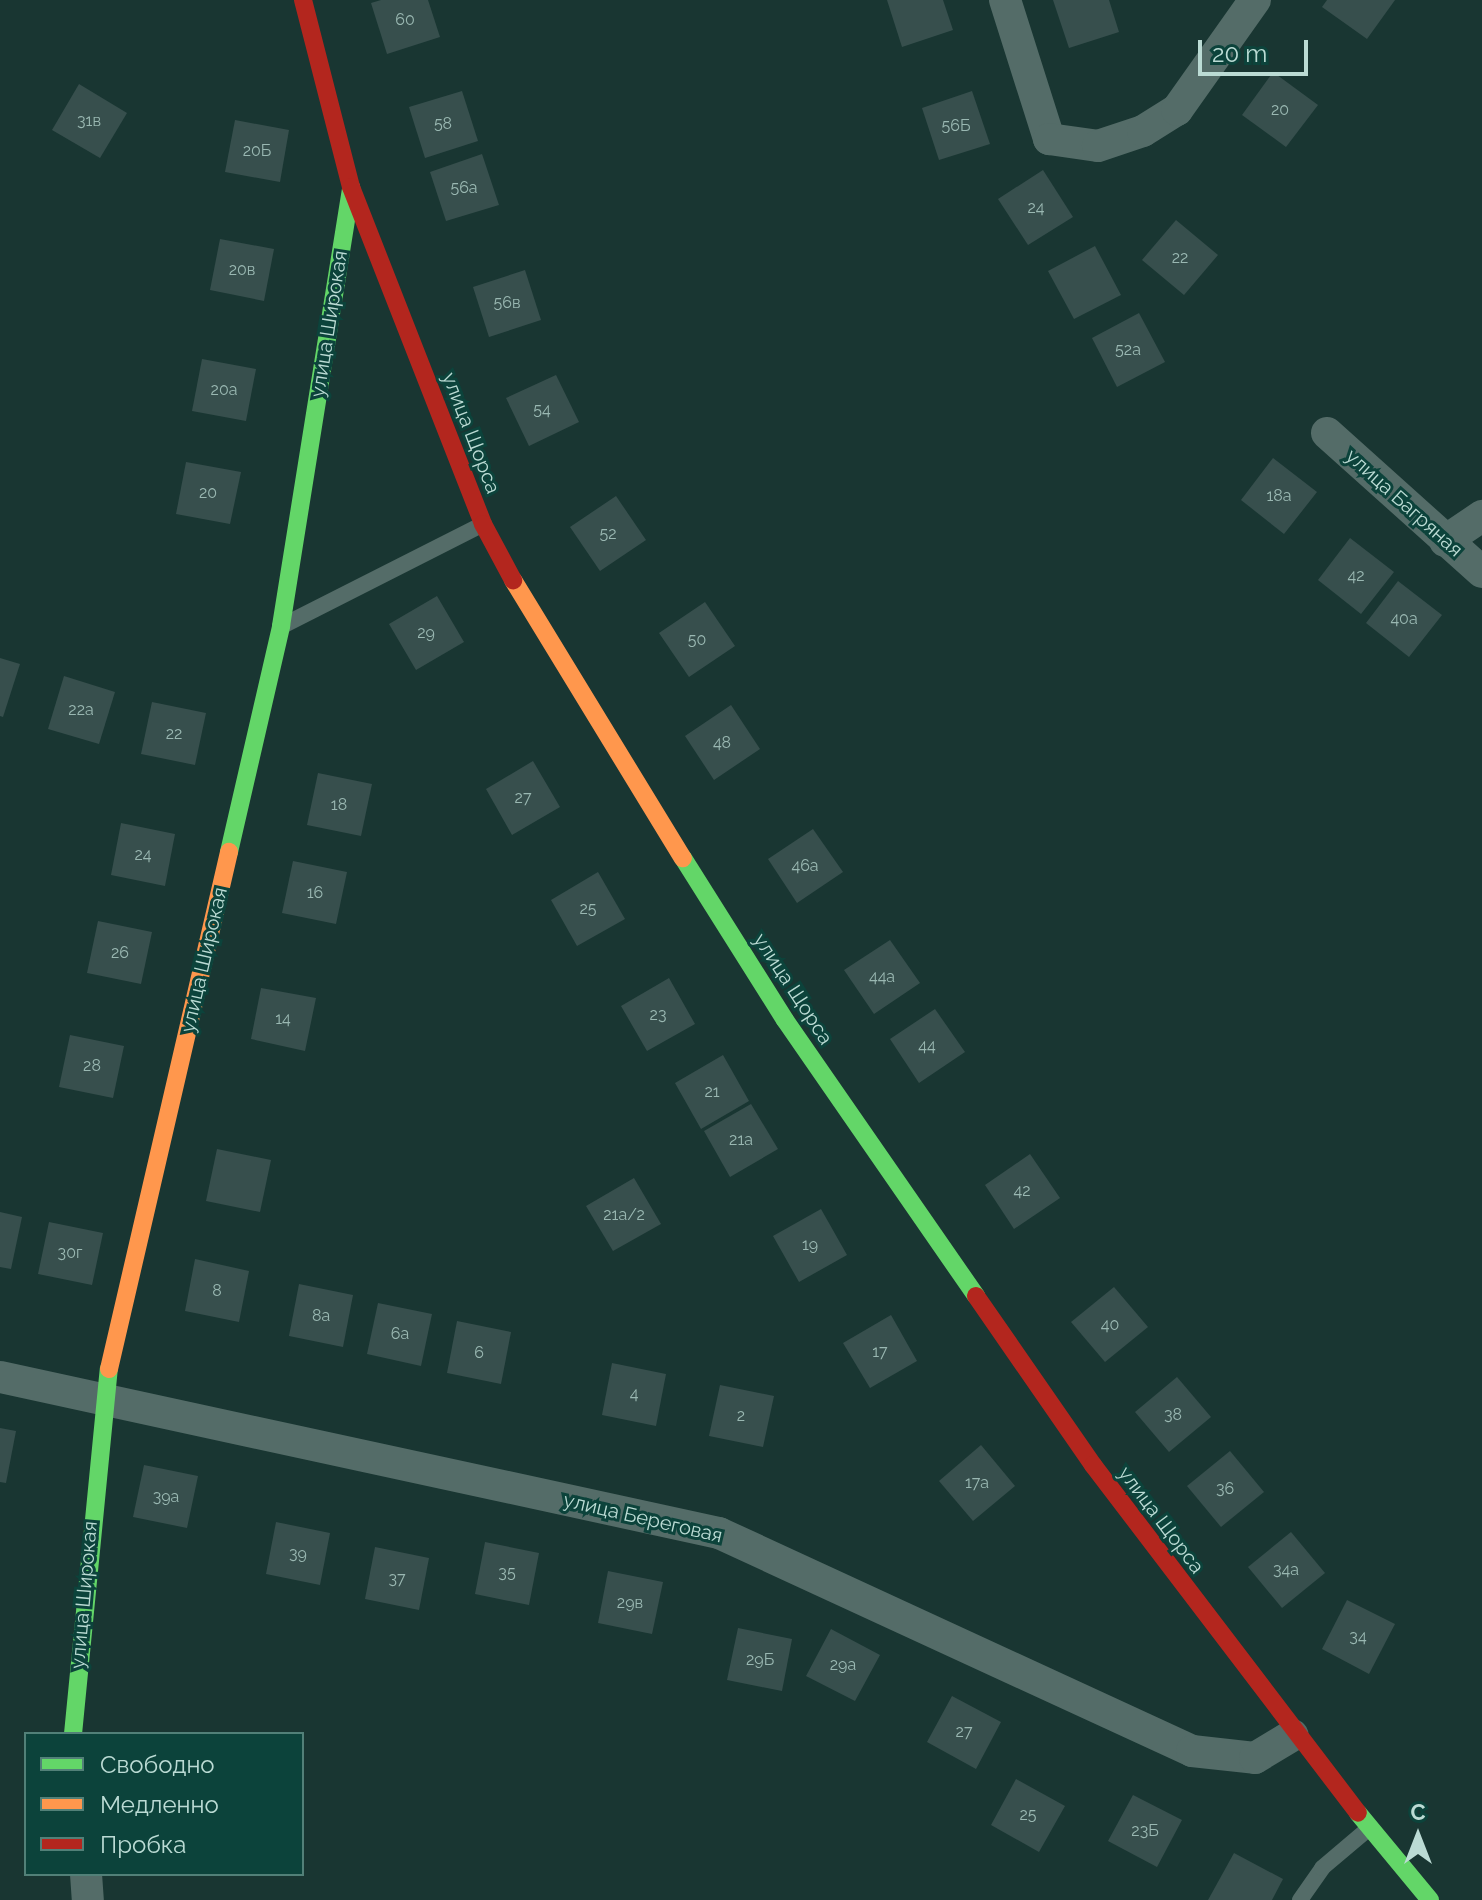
<!DOCTYPE html>
<html>
<head>
<meta charset="utf-8">
<style>
  body { margin:0 }
  #map { position:relative; width:1482px; height:1900px; overflow:hidden; background:#193632; font-family:Raleway,sans-serif }
  div>[style] { position:absolute }
  [style*='--x'] { left:calc(var(--x)*1px); top:calc(var(--y)*1px); width:calc(var(--w)*1px); rotate:calc(var(--a)*1deg) }
  .building>* { inset:0; background:#374f4d }
  .lane>* { height:16px; margin:-8px; padding:0 8px; transform-origin:8px; border-radius:8px; background:#546c68 }
  .street>* { height:32px; margin:-16px; padding:0 16px; transform-origin:16px; border-radius:16px; background:#546c68 }
  .fast>* { height:18px; margin:-9px; padding:0 9px; transform-origin:9px; border-radius:9px; background:#63d668 }
  .slow>* { height:18px; margin:-9px; padding:0 9px; transform-origin:9px; border-radius:9px; background:#ff974d }
  .jam>* { height:18px; margin:-9px; padding:0 9px; transform-origin:9px; border-radius:9px; background:#b3261e }
  span { translate:-50% -50%; white-space:nowrap; text-align:center; line-height:1.15; -webkit-text-stroke:6px #0c433b; paint-order:stroke }
  .number-label { font-size:16px; color:#9ab8b2 }
  .number-label span { -webkit-text-stroke-width:0 }
  .street-label { font-size:20px; color:#bbdbd4 }
  .legend { position:absolute; left:24px; top:1732px; width:280px; height:144px; box-sizing:border-box; background:#0c433b; border:2px solid #528078; margin:0; padding:10px 14px; list-style:none; font-size:24px; color:#bbdbd4 }
  .legend li { display:flex; align-items:center; gap:16px; height:40px }
  .legend b { width:40px; border:2px solid #528078 }
  .north { position:absolute; left:1378px; top:1796px; width:80px; height:80px; -webkit-text-stroke:6px #0c433b; paint-order:stroke; rotate:0deg; font-size:22px; font-weight:700; line-height:32px; text-align:center; color:#bbdbd4 }
  .north::after { content:''; display:block; margin:auto; width:28px; height:36px; background:#bbdbd4; clip-path:polygon(50% 0,100% 100%,50% 72%,0 100%) }
  .scale { position:absolute; left:1198px; top:40px; width:110px; height:36px; box-sizing:border-box; border:4px solid #bbdbd4; border-top:0; padding-left:10px; font-size:24px; line-height:28px; white-space:nowrap; color:#bbdbd4; -webkit-text-stroke:6px #0c433b; paint-order:stroke }
</style>
</head>
<body>
<div id="map">
  <div class="building">
    <div style="clip-path:polygon(381px 0,428px 0,440px 37px,387px 54px,371px 3px)"></div>
    <div style="clip-path:polygon(887px 0,943px 0,953px 30px,902px 47px)"></div>
    <div style="clip-path:polygon(1053px 0,1109px 0,1119px 32px,1069px 48px)"></div>
    <div style="clip-path:polygon(1327px 0,1395px 0,1367px 39px,1322px 7px)"></div>
    <div style="clip-path:polygon(1273px 72px,1318px 105px,1286px 147px,1242px 115px)"></div>
    <div style="clip-path:polygon(79px 84px,127px 113px,100px 158px,52px 130px)"></div>
    <div style="clip-path:polygon(462px 91px,478px 141px,425px 158px,409px 107px)"></div>
    <div style="clip-path:polygon(972px 91px,990px 144px,939px 160px,922px 108px)"></div>
    <div style="clip-path:polygon(235px 120px,289px 130px,280px 182px,225px 172px)"></div>
    <div style="clip-path:polygon(482px 154px,499px 205px,446px 221px,430px 172px)"></div>
    <div style="clip-path:polygon(1043px 170px,1073px 217px,1028px 245px,998px 199px)"></div>
    <div style="clip-path:polygon(1176px 220px,1218px 255px,1184px 295px,1142px 260px)"></div>
    <div style="clip-path:polygon(220px 239px,274px 249px,264px 301px,210px 290px)"></div>
    <div style="clip-path:polygon(1095px 246px,1121px 295px,1074px 319px,1048px 271px)"></div>
    <div style="clip-path:polygon(525px 270px,541px 320px,489px 337px,473px 287px)"></div>
    <div style="clip-path:polygon(1139px 313px,1165px 362px,1117px 387px,1092px 338px)"></div>
    <div style="clip-path:polygon(202px 359px,256px 369px,246px 421px,192px 411px)"></div>
    <div style="clip-path:polygon(556px 375px,579px 422px,529px 446px,506px 398px)"></div>
    <div style="clip-path:polygon(1273px 458px,1317px 492px,1284px 534px,1241px 500px)"></div>
    <div style="clip-path:polygon(186px 462px,241px 472px,230px 524px,176px 514px)"></div>
    <div style="clip-path:polygon(616px 496px,646px 540px,600px 571px,570px 527px)"></div>
    <div style="clip-path:polygon(1350px 538px,1394px 572px,1361px 614px,1318px 580px)"></div>
    <div style="clip-path:polygon(1398px 581px,1442px 615px,1409px 657px,1366px 623px)"></div>
    <div style="clip-path:polygon(437px 596px,464px 642px,416px 670px,389px 624px)"></div>
    <div style="clip-path:polygon(705px 602px,735px 646px,689px 677px,659px 633px)"></div>
    <div style="clip-path:polygon(0 658px,20px 664px,3px 717px,0 716px)"></div>
    <div style="clip-path:polygon(64px 676px,115px 692px,99px 744px,48px 729px)"></div>
    <div style="clip-path:polygon(152px 702px,206px 713px,195px 765px,141px 754px)"></div>
    <div style="clip-path:polygon(731px 705px,760px 749px,714px 780px,685px 736px)"></div>
    <div style="clip-path:polygon(533px 761px,560px 807px,512px 835px,486px 789px)"></div>
    <div style="clip-path:polygon(318px 773px,372px 784px,361px 836px,307px 825px)"></div>
    <div style="clip-path:polygon(121px 823px,175px 834px,165px 886px,111px 875px)"></div>
    <div style="clip-path:polygon(813px 829px,843px 872px,797px 903px,768px 859px)"></div>
    <div style="clip-path:polygon(293px 861px,347px 872px,336px 924px,282px 913px)"></div>
    <div style="clip-path:polygon(598px 872px,625px 919px,577px 946px,551px 900px)"></div>
    <div style="clip-path:polygon(98px 921px,152px 932px,141px 984px,87px 973px)"></div>
    <div style="clip-path:polygon(890px 940px,920px 983px,874px 1014px,844px 970px)"></div>
    <div style="clip-path:polygon(669px 978px,695px 1024px,647px 1051px,621px 1006px)"></div>
    <div style="clip-path:polygon(261px 988px,316px 998px,305px 1051px,251px 1039px)"></div>
    <div style="clip-path:polygon(935px 1009px,965px 1052px,919px 1083px,890px 1039px)"></div>
    <div style="clip-path:polygon(70px 1035px,124px 1046px,113px 1098px,59px 1087px)"></div>
    <div style="clip-path:polygon(723px 1055px,749px 1101px,701px 1129px,675px 1083px)"></div>
    <div style="clip-path:polygon(751px 1104px,778px 1149px,730px 1177px,704px 1131px)"></div>
    <div style="clip-path:polygon(217px 1149px,271px 1160px,260px 1212px,206px 1201px)"></div>
    <div style="clip-path:polygon(1030px 1154px,1060px 1198px,1014px 1229px,985px 1185px)"></div>
    <div style="clip-path:polygon(634px 1178px,661px 1224px,613px 1251px,586px 1206px)"></div>
    <div style="clip-path:polygon(821px 1209px,847px 1255px,799px 1282px,773px 1236px)"></div>
    <div style="clip-path:polygon(0 1212px,22px 1217px,11px 1269px,0 1267px)"></div>
    <div style="clip-path:polygon(49px 1222px,103px 1233px,92px 1285px,38px 1274px)"></div>
    <div style="clip-path:polygon(195px 1259px,249px 1271px,239px 1322px,185px 1311px)"></div>
    <div style="clip-path:polygon(299px 1284px,353px 1295px,343px 1347px,289px 1336px)"></div>
    <div style="clip-path:polygon(1114px 1287px,1148px 1327px,1105px 1362px,1071px 1322px)"></div>
    <div style="clip-path:polygon(378px 1303px,432px 1314px,421px 1366px,367px 1354px)"></div>
    <div style="clip-path:polygon(891px 1315px,917px 1361px,870px 1388px,843px 1343px)"></div>
    <div style="clip-path:polygon(457px 1321px,511px 1332px,501px 1384px,447px 1373px)"></div>
    <div style="clip-path:polygon(612px 1363px,666px 1374px,656px 1426px,602px 1415px)"></div>
    <div style="clip-path:polygon(1177px 1377px,1211px 1417px,1169px 1452px,1135px 1412px)"></div>
    <div style="clip-path:polygon(720px 1385px,774px 1396px,763px 1447px,709px 1436px)"></div>
    <div style="clip-path:polygon(0 1428px,16px 1431px,6px 1483px,0 1482px)"></div>
    <div style="clip-path:polygon(981px 1445px,1015px 1486px,973px 1521px,939px 1481px)"></div>
    <div style="clip-path:polygon(1230px 1451px,1264px 1492px,1221px 1527px,1187px 1486px)"></div>
    <div style="clip-path:polygon(144px 1465px,198px 1476px,187px 1528px,133px 1517px)"></div>
    <div style="clip-path:polygon(276px 1522px,330px 1533px,320px 1585px,266px 1574px)"></div>
    <div style="clip-path:polygon(1291px 1532px,1325px 1573px,1282px 1608px,1248px 1567px)"></div>
    <div style="clip-path:polygon(485px 1542px,539px 1553px,529px 1605px,475px 1594px)"></div>
    <div style="clip-path:polygon(375px 1547px,429px 1558px,419px 1610px,365px 1599px)"></div>
    <div style="clip-path:polygon(608px 1571px,663px 1582px,652px 1634px,598px 1623px)"></div>
    <div style="clip-path:polygon(1347px 1600px,1395px 1624px,1369px 1674px,1322px 1649px)"></div>
    <div style="clip-path:polygon(738px 1628px,792px 1639px,782px 1691px,727px 1680px)"></div>
    <div style="clip-path:polygon(831px 1629px,880px 1655px,855px 1701px,806px 1676px)"></div>
    <div style="clip-path:polygon(952px 1696px,1001px 1722px,976px 1769px,927px 1742px)"></div>
    <div style="clip-path:polygon(1016px 1779px,1065px 1806px,1039px 1852px,991px 1825px)"></div>
    <div style="clip-path:polygon(1133px 1795px,1182px 1820px,1157px 1867px,1108px 1841px)"></div>
    <div style="clip-path:polygon(1234px 1853px,1283px 1879px,1272px 1900px,1208px 1900px)"></div>
  </div>
  <div class="lane">
    <div style="--x:286;--y:624;--w:221;--a:-26.9"></div>
    <div style="--x:1300;--y:1900;--w:39;--a:-55"></div>
    <div style="--x:1322;--y:1868;--w:59;--a:-40.2"></div>
  </div>
  <div class="street">
    <div style="--x:1005;--y:0;--w:146;--a:72.4"></div>
    <div style="--x:1049;--y:139;--w:49;--a:8.1"></div>
    <div style="--x:1098;--y:146;--w:47;--a:-18.4"></div>
    <div style="--x:1143;--y:131;--w:40;--a:-32"></div>
    <div style="--x:1177;--y:110;--w:135;--a:-54.7"></div>
    <div style="--x:1327;--y:433;--w:208;--a:41.9"></div>
    <div style="--x:1445;--y:541;--w:45;--a:-34"></div>
    <div style="--x:0;--y:1377;--w:736;--a:12.24"></div>
    <div style="--x:719;--y:1533;--w:521;--a:24.74"></div>
    <div style="--x:1192;--y:1751;--w:63;--a:6.3"></div>
    <div style="--x:1255;--y:1758;--w:44;--a:-31.2"></div>
    <div style="--x:86;--y:1874;--w:26;--a:86"></div>
  </div>
  <div class="fast">
    <div style="--x:229;--y:852;--w:232;--a:-77"></div>
    <div style="--x:281;--y:626;--w:444;--a:-80.9"></div>
    <div style="--x:683;--y:858;--w:191;--a:57.8"></div>
    <div style="--x:785;--y:1020;--w:336;--a:55.3"></div>
    <div style="--x:73;--y:1734;--w:367;--a:-84.4"></div>
    <div style="--x:1358;--y:1813;--w:113;--a:50.4"></div>
  </div>
  <div class="slow">
    <div style="--x:513;--y:580;--w:326;--a:58.6"></div>
    <div style="--x:109;--y:1369;--w:531;--a:-76.93"></div>
  </div>
  <div class="jam">
    <div style="--x:303;--y:0;--w:193;--a:75.6"></div>
    <div style="--x:351;--y:187;--w:362;--a:68.6"></div>
    <div style="--x:483;--y:524;--w:64;--a:61.8"></div>
    <div style="--x:976;--y:1296;--w:206;--a:55.3"></div>
    <div style="--x:1093;--y:1465;--w:437;--a:52.7"></div>
  </div>
  <div class="number-label">
    <span style="left:405px;top:20px">60</span>
    <span style="left:1280px;top:110px">20</span>
    <span style="left:89px;top:121px">31в</span>
    <span style="left:443px;top:124px">58</span>
    <span style="left:956px;top:126px">56Б</span>
    <span style="left:257px;top:151px">20Б</span>
    <span style="left:464px;top:188px">56а</span>
    <span style="left:1036px;top:208px">24</span>
    <span style="left:1180px;top:258px">22</span>
    <span style="left:242px;top:270px">20в</span>
    <span style="left:507px;top:303px">56в</span>
    <span style="left:1128px;top:350px">52а</span>
    <span style="left:224px;top:390px">20а</span>
    <span style="left:542px;top:410px">54</span>
    <span style="left:208px;top:493px">20</span>
    <span style="left:1279px;top:496px">18а</span>
    <span style="left:608px;top:534px">52</span>
    <span style="left:1356px;top:576px">42</span>
    <span style="left:1404px;top:619px">40а</span>
    <span style="left:426px;top:633px">29</span>
    <span style="left:697px;top:640px">50</span>
    <span style="left:81px;top:710px">22а</span>
    <span style="left:174px;top:734px">22</span>
    <span style="left:722px;top:743px">48</span>
    <span style="left:523px;top:798px">27</span>
    <span style="left:339px;top:805px">18</span>
    <span style="left:143px;top:855px">24</span>
    <span style="left:805px;top:866px">46а</span>
    <span style="left:315px;top:893px">16</span>
    <span style="left:588px;top:909px">25</span>
    <span style="left:120px;top:953px">26</span>
    <span style="left:882px;top:977px">44а</span>
    <span style="left:658px;top:1015px">23</span>
    <span style="left:283px;top:1019px">14</span>
    <span style="left:927px;top:1046px">44</span>
    <span style="left:92px;top:1066px">28</span>
    <span style="left:712px;top:1092px">21</span>
    <span style="left:741px;top:1140px">21а</span>
    <span style="left:1022px;top:1191px">42</span>
    <span style="left:624px;top:1215px">21а/2</span>
    <span style="left:810px;top:1245px">19</span>
    <span style="left:70px;top:1253px">30г</span>
    <span style="left:217px;top:1291px">8</span>
    <span style="left:321px;top:1316px">8а</span>
    <span style="left:1110px;top:1325px">40</span>
    <span style="left:400px;top:1334px">6а</span>
    <span style="left:880px;top:1352px">17</span>
    <span style="left:479px;top:1353px">6</span>
    <span style="left:634px;top:1394px">4</span>
    <span style="left:1173px;top:1415px">38</span>
    <span style="left:741px;top:1416px">2</span>
    <span style="left:977px;top:1483px">17а</span>
    <span style="left:1225px;top:1489px">36</span>
    <span style="left:166px;top:1497px">39а</span>
    <span style="left:298px;top:1554px">39</span>
    <span style="left:1286px;top:1570px">34а</span>
    <span style="left:507px;top:1573px">35</span>
    <span style="left:397px;top:1579px">37</span>
    <span style="left:630px;top:1603px">29в</span>
    <span style="left:1358px;top:1637px">34</span>
    <span style="left:760px;top:1660px">29Б</span>
    <span style="left:843px;top:1665px">29а</span>
    <span style="left:964px;top:1732px">27</span>
    <span style="left:1028px;top:1815px">25</span>
    <span style="left:1145px;top:1831px">23Б</span>
  </div>
  <div class="street-label">
    <span style="left:329px;top:324px;rotate:-81deg">улица Широкая</span>
    <span style="left:471px;top:433px;rotate:69deg">улица Щорса</span>
    <span style="left:1404px;top:503px;rotate:42deg">улица Багряная</span>
    <span style="left:204px;top:960px;rotate:-77deg">улица Широкая</span>
    <span style="left:793px;top:989px;rotate:57deg">улица Щорса</span>
    <span style="left:643px;top:1518px;rotate:13deg">улица Береговая</span>
    <span style="left:1161px;top:1520px;rotate:53deg">улица Щорса</span>
    <span style="left:84px;top:1595px;rotate:-85deg">улица Широкая</span>
  </div>
  <ul class="legend">
  <li><b style="height:10px;background:#63d668"></b>Свободно</li>
  <li><b style="height:10px;background:#ff974d"></b>Медленно</li>
  <li><b style="height:10px;background:#b3261e"></b>Пробка</li>
  </ul>
  <div class="north">С</div>
  <div class="scale">20 m</div>
</div>
</body>
</html>
